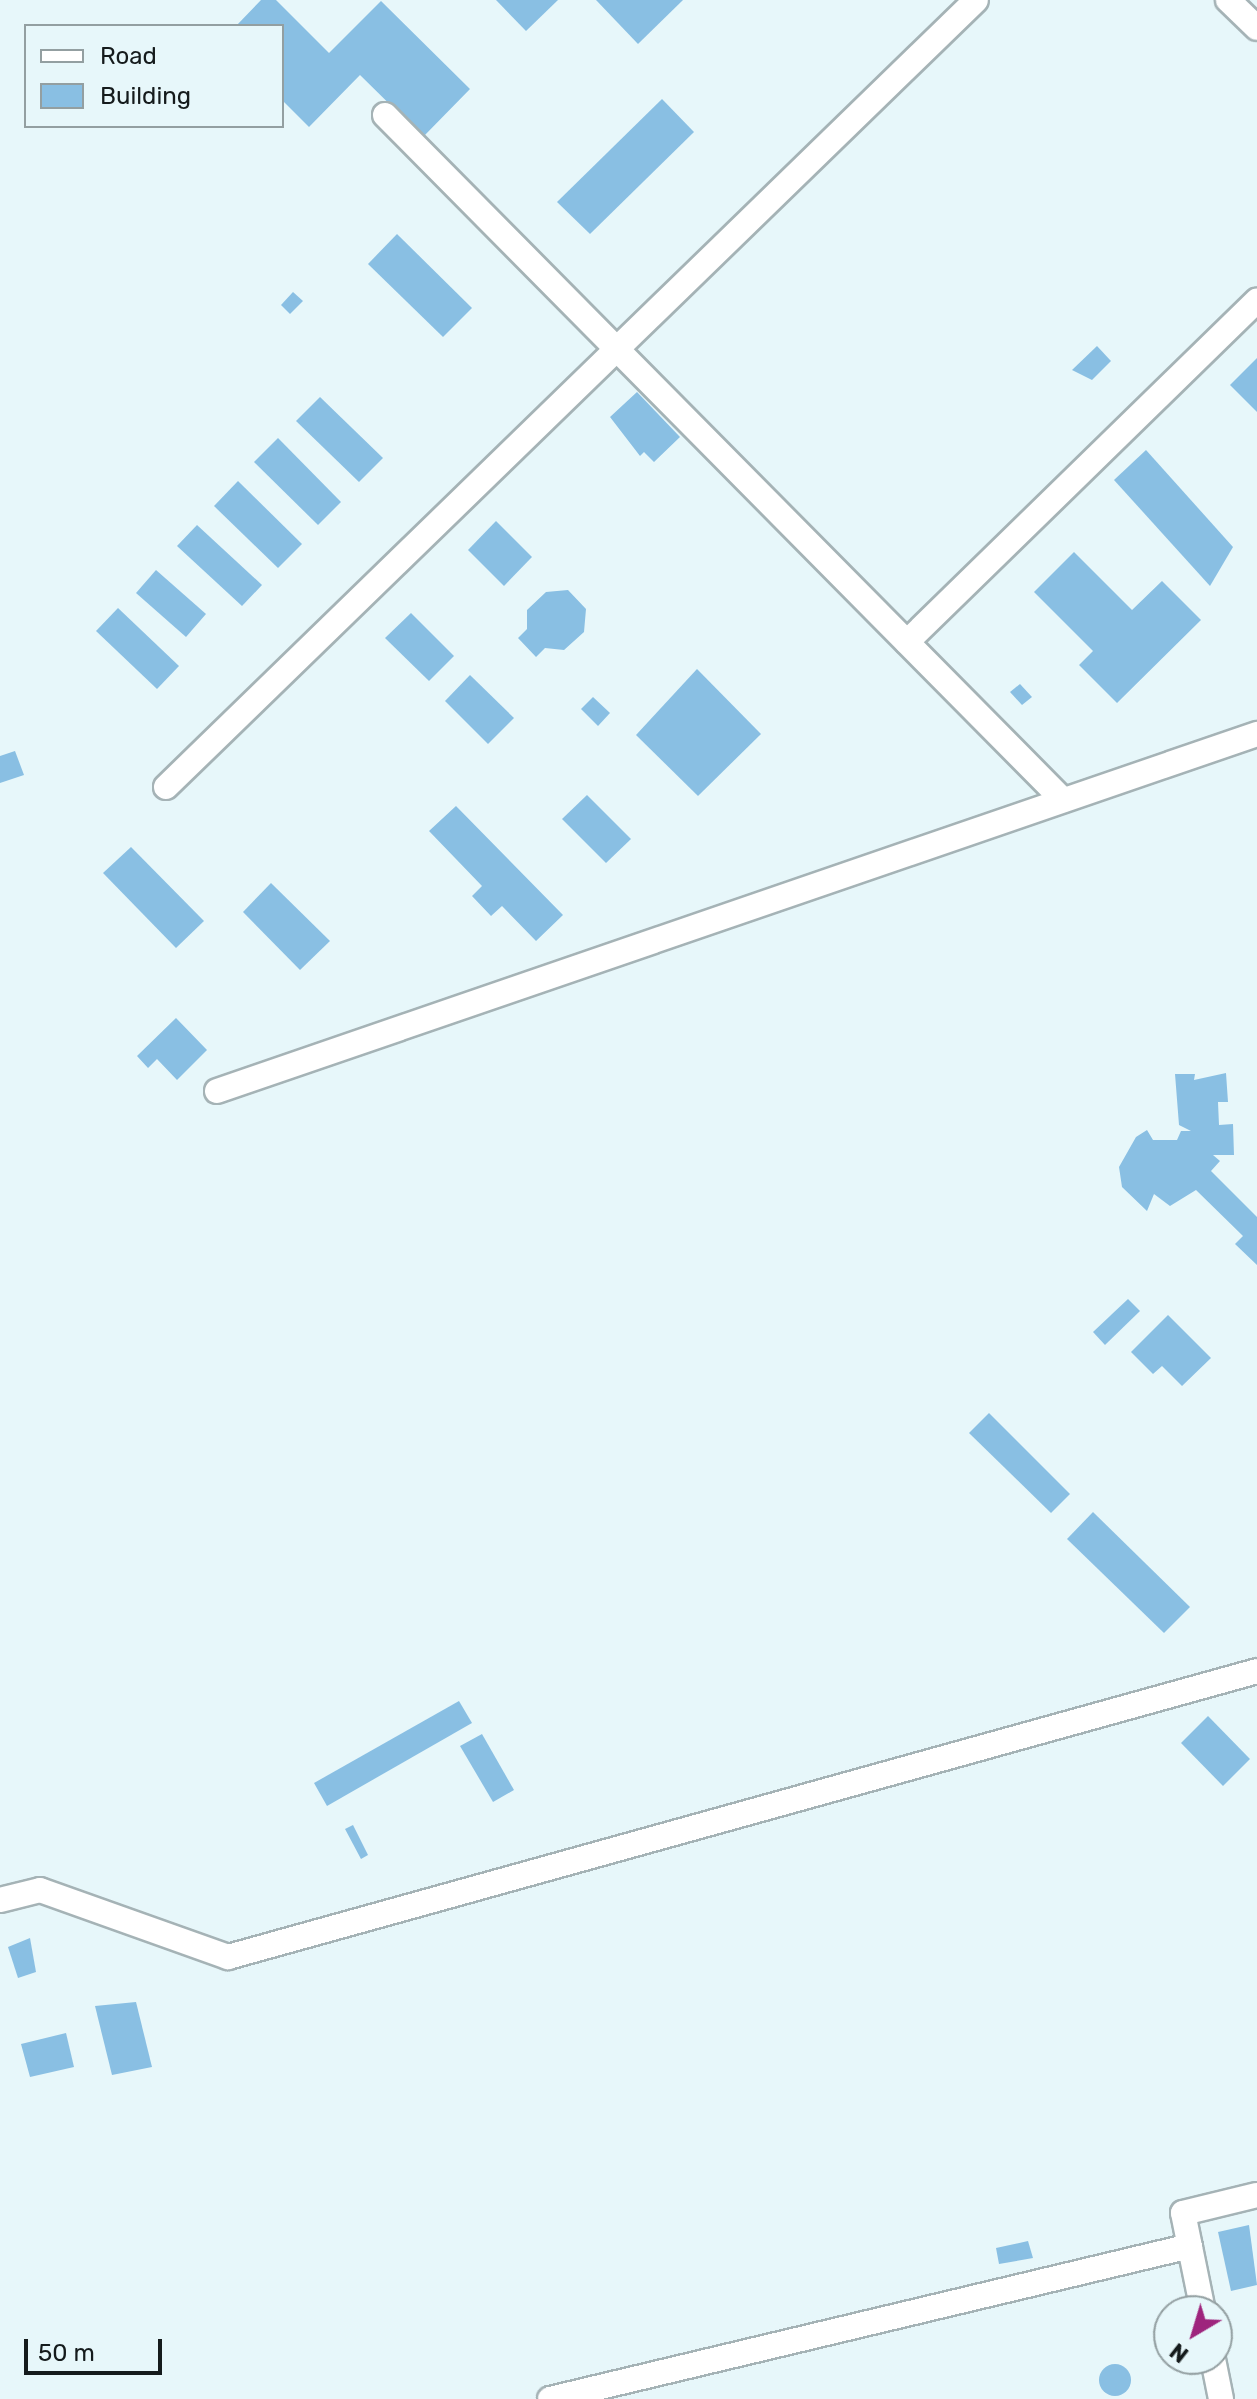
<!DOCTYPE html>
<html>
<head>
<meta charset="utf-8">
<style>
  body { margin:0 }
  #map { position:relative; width:1257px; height:2399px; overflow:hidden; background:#e7f7fa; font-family:Rubik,sans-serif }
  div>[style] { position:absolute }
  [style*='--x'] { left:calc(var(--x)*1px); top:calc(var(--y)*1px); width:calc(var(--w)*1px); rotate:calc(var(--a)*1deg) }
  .building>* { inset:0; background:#89bfe3 }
  .round { border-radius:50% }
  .roads { filter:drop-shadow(2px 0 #a5b3b6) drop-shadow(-2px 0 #a5b3b6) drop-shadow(0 2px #a5b3b6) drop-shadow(0 -2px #a5b3b6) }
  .minor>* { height:24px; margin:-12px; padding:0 12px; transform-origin:12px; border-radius:12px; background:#fff }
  span { translate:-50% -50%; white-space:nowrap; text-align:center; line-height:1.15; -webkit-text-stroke:6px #e7f7fa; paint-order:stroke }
  .legend { position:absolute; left:24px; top:24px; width:260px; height:104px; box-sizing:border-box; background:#e7f7fa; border:2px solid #939fa1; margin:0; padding:10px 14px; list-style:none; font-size:24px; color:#151b1c }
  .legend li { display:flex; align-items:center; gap:16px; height:40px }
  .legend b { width:40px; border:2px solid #939fa1 }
  .north { position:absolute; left:1153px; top:2295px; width:80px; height:80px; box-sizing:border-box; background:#e7f7fa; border:2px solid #939fa1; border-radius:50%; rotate:218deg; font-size:22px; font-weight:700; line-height:32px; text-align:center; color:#151b1c }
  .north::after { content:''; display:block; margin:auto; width:28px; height:36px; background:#9e257d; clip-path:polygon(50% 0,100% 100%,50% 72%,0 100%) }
  .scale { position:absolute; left:24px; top:2339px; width:138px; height:36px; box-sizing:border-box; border:4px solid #151b1c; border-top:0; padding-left:10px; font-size:24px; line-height:28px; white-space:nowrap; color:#151b1c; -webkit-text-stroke:6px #e7f7fa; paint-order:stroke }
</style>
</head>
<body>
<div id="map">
  <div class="building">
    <div style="clip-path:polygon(261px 0,276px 0,329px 53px,381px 1px,470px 89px,423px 137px,360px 75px,309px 127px,282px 100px,282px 26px,236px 26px)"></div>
    <div style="clip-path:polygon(496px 0,558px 0,526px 31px)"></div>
    <div style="clip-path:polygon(596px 0,683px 0,638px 44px)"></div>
    <div style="clip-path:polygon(662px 99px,694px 132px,590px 234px,557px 202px)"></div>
    <div style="clip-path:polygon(397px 234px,472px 308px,443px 337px,368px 264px)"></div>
    <div style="clip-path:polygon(293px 292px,303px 301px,290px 314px,281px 305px)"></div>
    <div style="clip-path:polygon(1097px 346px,1111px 361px,1092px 380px,1072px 370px)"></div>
    <div style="clip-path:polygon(1257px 358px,1257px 412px,1230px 385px)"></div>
    <div style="clip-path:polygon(637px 392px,680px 437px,654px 462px,644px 452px,640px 456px,610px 417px)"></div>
    <div style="clip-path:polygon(320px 397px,383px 458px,359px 482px,296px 421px)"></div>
    <div style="clip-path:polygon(278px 438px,341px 502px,318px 525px,254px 462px)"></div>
    <div style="clip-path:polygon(1146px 450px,1233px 547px,1210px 586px,1114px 480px)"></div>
    <div style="clip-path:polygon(238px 481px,302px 544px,278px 568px,214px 506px)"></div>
    <div style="clip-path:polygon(496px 521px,532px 557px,504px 586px,468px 550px)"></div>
    <div style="clip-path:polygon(197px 525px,262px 585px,242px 606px,177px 546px)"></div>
    <div style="clip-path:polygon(1074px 552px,1132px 610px,1162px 581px,1201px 620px,1117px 703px,1079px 665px,1093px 651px,1034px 592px)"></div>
    <div style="clip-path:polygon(156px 570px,206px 614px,186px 637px,136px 593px)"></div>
    <div style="clip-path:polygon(568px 590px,586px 609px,584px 632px,564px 650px,545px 648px,536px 657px,518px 638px,527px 629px,527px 610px,546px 592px)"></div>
    <div style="clip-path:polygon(118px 608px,179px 666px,157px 689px,96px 631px)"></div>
    <div style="clip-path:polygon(411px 613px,454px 656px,429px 681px,385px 638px)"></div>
    <div style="clip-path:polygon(697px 669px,761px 734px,698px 796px,636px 735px)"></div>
    <div style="clip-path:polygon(470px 675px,514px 718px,488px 744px,445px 701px)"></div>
    <div style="clip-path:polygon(1020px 684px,1032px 697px,1022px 705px,1010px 692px)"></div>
    <div style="clip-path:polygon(593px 697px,610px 713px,598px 726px,581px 709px)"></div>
    <div style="clip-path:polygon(15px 751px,24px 775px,0 783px,0 756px)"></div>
    <div style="clip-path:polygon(587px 795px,631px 839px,606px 863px,562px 819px)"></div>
    <div style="clip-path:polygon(456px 806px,563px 915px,536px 941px,502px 906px,491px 916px,472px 896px,482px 886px,429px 831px)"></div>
    <div style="clip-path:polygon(131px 847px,204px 921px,176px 948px,103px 873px)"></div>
    <div style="clip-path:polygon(271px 883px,330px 941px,300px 970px,243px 912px)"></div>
    <div style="clip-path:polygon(176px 1018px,207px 1050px,177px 1080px,157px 1059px,148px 1068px,137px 1056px)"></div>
    <div style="clip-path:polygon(1226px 1073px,1228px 1102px,1218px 1102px,1219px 1125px,1233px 1124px,1234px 1155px,1213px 1155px,1220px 1161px,1211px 1171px,1257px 1217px,1257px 1265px,1235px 1244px,1243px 1236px,1196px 1190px,1170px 1206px,1154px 1194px,1147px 1211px,1122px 1187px,1119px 1167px,1136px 1137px,1147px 1130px,1153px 1140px,1177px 1140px,1181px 1131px,1191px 1131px,1179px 1125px,1175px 1074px,1195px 1074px,1194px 1080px)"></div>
    <div style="clip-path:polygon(1128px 1299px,1140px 1311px,1105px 1345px,1093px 1332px)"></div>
    <div style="clip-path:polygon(1168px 1315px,1211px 1358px,1182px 1386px,1162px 1366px,1153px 1374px,1131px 1352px)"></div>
    <div style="clip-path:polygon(989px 1413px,1070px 1494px,1051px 1513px,969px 1433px)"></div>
    <div style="clip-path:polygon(1093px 1512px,1190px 1607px,1164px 1633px,1067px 1539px)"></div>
    <div style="clip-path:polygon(459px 1701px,472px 1723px,327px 1806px,314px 1783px)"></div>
    <div style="clip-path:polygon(1208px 1716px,1250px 1759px,1223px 1786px,1181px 1743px)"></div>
    <div style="clip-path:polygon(482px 1734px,514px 1790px,493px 1802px,460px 1746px)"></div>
    <div style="clip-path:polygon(353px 1825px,368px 1855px,361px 1859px,345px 1829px)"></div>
    <div style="clip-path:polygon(30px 1938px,36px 1972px,18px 1978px,8px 1947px)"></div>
    <div style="clip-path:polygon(136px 2002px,152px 2067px,112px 2075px,95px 2006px)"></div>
    <div style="clip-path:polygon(66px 2033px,74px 2067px,30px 2077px,21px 2044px)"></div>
    <div style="clip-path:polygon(1249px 2225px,1257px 2285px,1231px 2291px,1218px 2232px)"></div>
    <div style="clip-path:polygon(1028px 2241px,1033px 2258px,999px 2264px,996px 2248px)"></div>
    <div class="round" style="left:1099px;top:2364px;width:32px;height:32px"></div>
  </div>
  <div class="roads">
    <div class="minor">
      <div style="--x:1228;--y:0;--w:40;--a:44"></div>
      <div style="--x:385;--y:115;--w:964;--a:45.29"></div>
      <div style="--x:907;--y:642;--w:489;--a:-44.3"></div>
      <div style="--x:166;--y:787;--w:1129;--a:-44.17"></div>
      <div style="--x:217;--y:1091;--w:1100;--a:-18.95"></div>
      <div style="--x:0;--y:1900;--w:41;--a:-14"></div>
      <div style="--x:40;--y:1890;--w:200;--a:19.6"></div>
      <div style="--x:228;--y:1957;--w:1068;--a:-15.53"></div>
      <div style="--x:1203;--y:2311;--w:100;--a:-101.5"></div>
      <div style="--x:1183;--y:2213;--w:76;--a:-13.7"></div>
      <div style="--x:1213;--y:2359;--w:41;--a:78.7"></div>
      <div style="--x:550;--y:2399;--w:658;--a:-13.44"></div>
    </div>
  </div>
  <ul class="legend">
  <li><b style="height:10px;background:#fff"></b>Road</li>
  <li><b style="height:22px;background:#89bfe3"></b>Building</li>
  </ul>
  <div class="north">N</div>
  <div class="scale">50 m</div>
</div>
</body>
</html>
